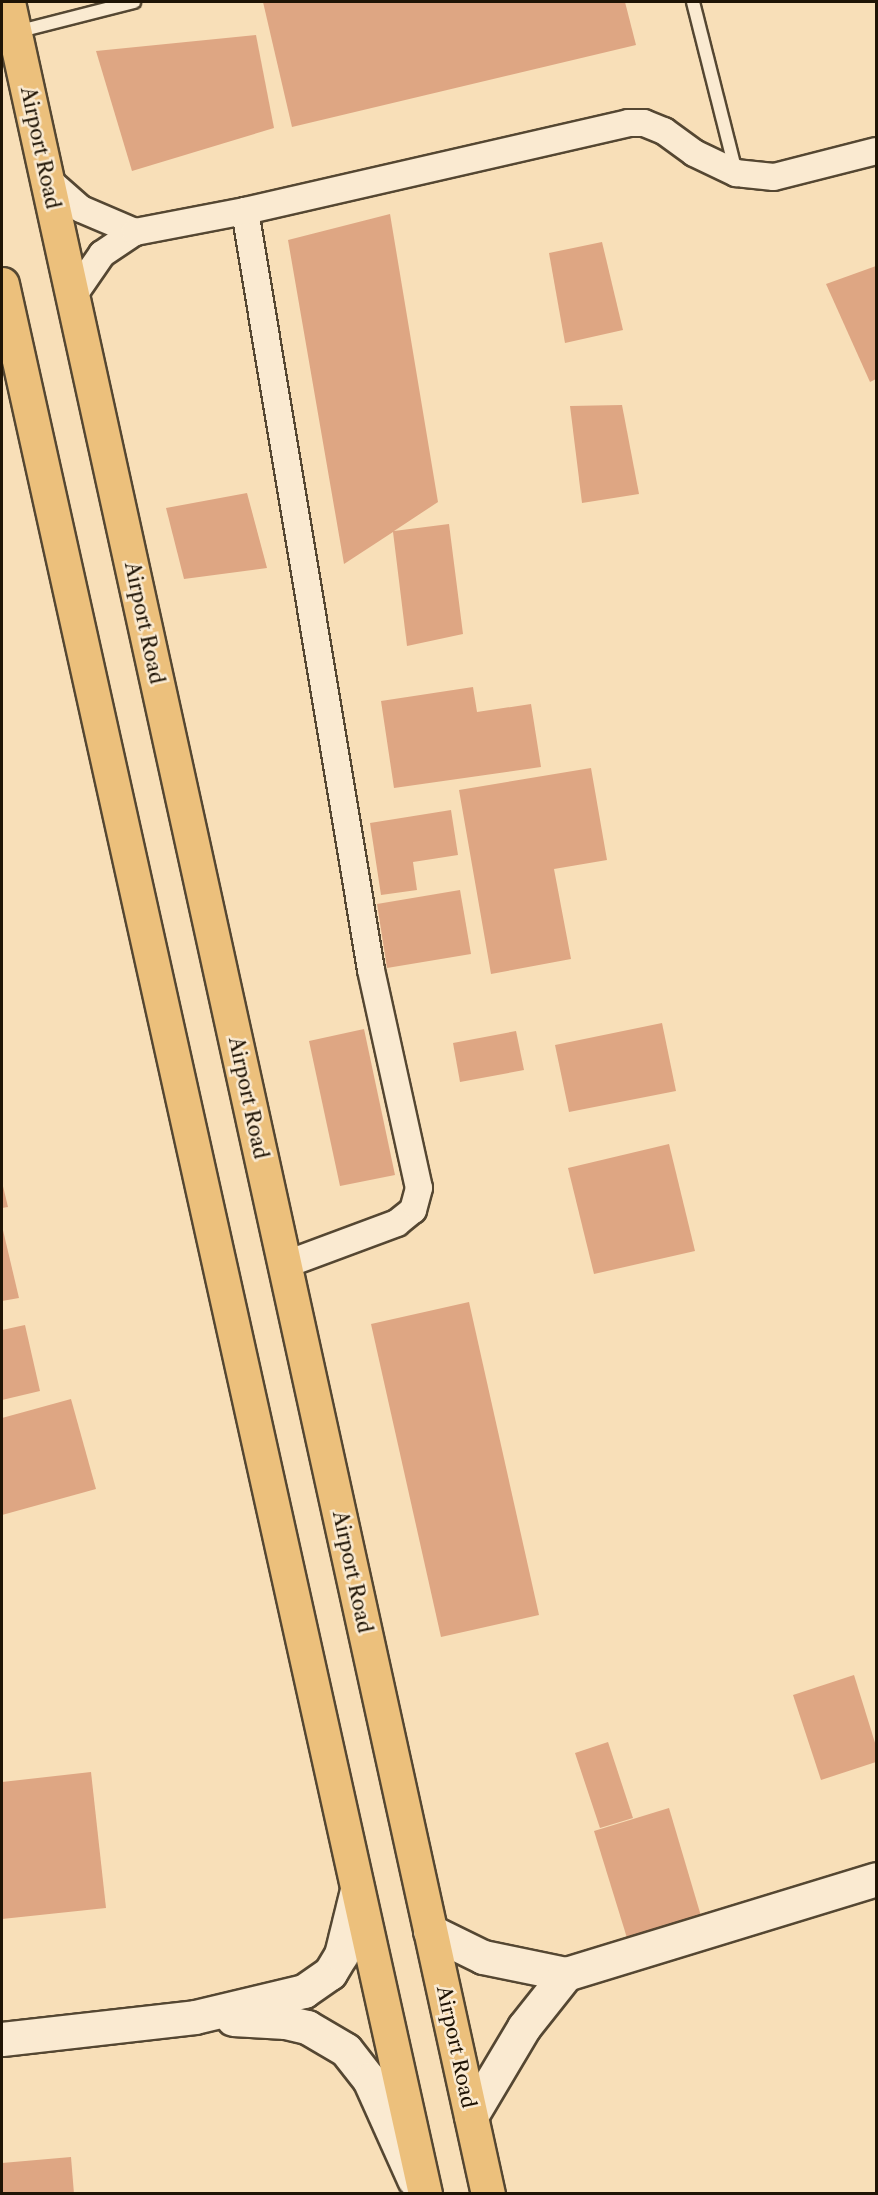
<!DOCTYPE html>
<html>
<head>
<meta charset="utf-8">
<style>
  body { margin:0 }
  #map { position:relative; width:878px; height:2195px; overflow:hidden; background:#f8dfb8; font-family:"Libre Caslon Text",serif }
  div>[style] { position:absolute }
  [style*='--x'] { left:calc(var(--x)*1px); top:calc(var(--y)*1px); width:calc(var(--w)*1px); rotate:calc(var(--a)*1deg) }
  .building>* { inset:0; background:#dea683 }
  .roads { filter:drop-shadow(2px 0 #554732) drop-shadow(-2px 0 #554732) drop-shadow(0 2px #554732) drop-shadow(0 -2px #554732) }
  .lane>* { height:12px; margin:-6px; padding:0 6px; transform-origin:6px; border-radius:6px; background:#faead1 }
  .street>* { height:26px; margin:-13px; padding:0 13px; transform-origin:13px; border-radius:13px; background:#faead1 }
  .secondary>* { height:33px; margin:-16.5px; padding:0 16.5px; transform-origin:16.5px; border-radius:16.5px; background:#faead1 }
  .highway>* { height:33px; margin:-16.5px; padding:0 16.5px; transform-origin:16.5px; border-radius:16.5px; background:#ecc07c }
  span { translate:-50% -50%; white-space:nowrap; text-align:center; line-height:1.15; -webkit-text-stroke:5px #faead1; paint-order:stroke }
  .street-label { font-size:20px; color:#1f1405 }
  .frame { position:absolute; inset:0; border:3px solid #1f1405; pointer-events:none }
</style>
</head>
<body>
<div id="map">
  <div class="building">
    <div style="clip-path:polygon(263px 2px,625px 2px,636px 45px,292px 127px)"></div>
    <div style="clip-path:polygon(256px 35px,274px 128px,132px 171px,96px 51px)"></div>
    <div style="clip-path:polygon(390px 214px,438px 502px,394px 531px,449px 524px,463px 634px,407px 646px,393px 532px,344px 564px,288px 240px)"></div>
    <div style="clip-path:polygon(602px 242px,623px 330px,565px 343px,549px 253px)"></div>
    <div style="clip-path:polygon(876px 266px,876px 379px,870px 382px,826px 284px)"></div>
    <div style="clip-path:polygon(622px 405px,639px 494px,582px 503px,570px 406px)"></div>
    <div style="clip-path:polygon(247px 493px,267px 568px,184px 579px,166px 508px)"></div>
    <div style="clip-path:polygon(473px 687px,477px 712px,531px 704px,541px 767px,394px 788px,381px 701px)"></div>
    <div style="clip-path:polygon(591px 768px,607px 860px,554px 869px,571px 959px,491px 974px,459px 790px)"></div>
    <div style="clip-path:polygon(451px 810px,458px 855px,413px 862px,417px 890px,381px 895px,370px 823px)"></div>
    <div style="clip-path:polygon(460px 890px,471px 954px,387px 968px,377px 904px)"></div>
    <div style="clip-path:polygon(662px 1023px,676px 1091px,569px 1112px,555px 1045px)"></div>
    <div style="clip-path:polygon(364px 1029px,395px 1175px,340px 1186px,309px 1041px)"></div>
    <div style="clip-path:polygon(516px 1031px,524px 1070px,460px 1082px,453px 1043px)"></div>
    <div style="clip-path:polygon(669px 1144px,695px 1251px,594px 1274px,568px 1168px)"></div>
    <div style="clip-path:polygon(2px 1182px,8px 1207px,2px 1208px)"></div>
    <div style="clip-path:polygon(2px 1226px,19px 1298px,2px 1301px)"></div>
    <div style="clip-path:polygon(469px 1302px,539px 1615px,441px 1637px,371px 1324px)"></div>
    <div style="clip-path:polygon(25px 1325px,40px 1391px,2px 1400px,2px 1330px)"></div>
    <div style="clip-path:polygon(71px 1399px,96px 1489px,2px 1515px,2px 1418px)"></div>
    <div style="clip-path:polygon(854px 1675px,876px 1746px,876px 1762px,821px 1780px,793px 1695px)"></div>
    <div style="clip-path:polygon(608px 1742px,633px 1818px,600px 1828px,575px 1753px)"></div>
    <div style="clip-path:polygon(91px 1772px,106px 1908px,2px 1919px,2px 1782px)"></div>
    <div style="clip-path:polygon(669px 1808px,701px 1916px,627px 1938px,594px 1831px)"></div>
    <div style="clip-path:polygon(71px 2157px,74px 2194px,2px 2194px,2px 2163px)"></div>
  </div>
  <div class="roads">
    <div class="lane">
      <div style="--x:693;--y:2;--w:175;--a:75.8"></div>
      <div style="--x:16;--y:32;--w:122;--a:-14.3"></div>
    </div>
    <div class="street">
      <div style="--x:47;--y:179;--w:45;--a:41.4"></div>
      <div style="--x:81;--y:209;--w:59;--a:23.1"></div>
      <div style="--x:245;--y:211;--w:769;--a:80.57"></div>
      <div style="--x:371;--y:970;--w:223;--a:77.6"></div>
      <div style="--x:419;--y:1188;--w:23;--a:105"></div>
      <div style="--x:413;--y:1210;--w:21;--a:141"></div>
      <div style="--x:397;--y:1223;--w:121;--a:159.6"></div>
      <div style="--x:73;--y:296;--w:51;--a:-55.4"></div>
      <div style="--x:102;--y:254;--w:40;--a:-34"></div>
      <div style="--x:135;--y:232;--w:112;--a:-10.8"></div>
      <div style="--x:245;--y:211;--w:393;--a:-12.9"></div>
      <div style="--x:628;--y:123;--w:16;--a:0"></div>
      <div style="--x:644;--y:123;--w:22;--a:22"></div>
      <div style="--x:664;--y:131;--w:37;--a:36"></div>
      <div style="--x:694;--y:153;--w:47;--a:25.5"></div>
      <div style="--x:736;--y:173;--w:38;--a:6"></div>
      <div style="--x:774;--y:177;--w:105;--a:-14.3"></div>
    </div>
    <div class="secondary">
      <div style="--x:430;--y:1931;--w:59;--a:26.1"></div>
      <div style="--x:483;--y:1957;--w:85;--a:11.6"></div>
      <div style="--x:566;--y:1974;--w:324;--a:-17"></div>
      <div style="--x:233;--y:2019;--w:52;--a:3.3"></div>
      <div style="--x:285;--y:2022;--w:23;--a:13"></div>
      <div style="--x:307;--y:2027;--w:45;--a:30.5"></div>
      <div style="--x:346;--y:2050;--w:37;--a:52"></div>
      <div style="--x:369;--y:2079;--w:110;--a:65.8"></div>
      <div style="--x:2;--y:2039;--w:194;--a:-6.5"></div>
      <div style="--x:195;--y:2017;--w:112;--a:-13.4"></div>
      <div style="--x:304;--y:1991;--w:32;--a:-35"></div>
      <div style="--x:330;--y:1973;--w:21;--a:-59"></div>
      <div style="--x:341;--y:1955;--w:67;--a:-76.2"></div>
      <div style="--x:471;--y:2116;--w:104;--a:-59.2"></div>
      <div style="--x:524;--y:2027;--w:68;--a:-51.6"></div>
    </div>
    <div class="highway">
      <div style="--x:8;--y:2;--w:2244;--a:77.65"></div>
      <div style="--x:2;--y:284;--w:1956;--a:77.51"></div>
    </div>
  </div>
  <div class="street-label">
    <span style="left:40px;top:148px;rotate:78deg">Airport Road</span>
    <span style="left:144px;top:623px;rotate:78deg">Airport Road</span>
    <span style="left:248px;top:1098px;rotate:78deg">Airport Road</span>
    <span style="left:352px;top:1572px;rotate:78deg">Airport Road</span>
    <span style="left:456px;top:2047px;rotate:78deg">Airport Road</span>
  </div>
  <div class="frame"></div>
</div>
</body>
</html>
